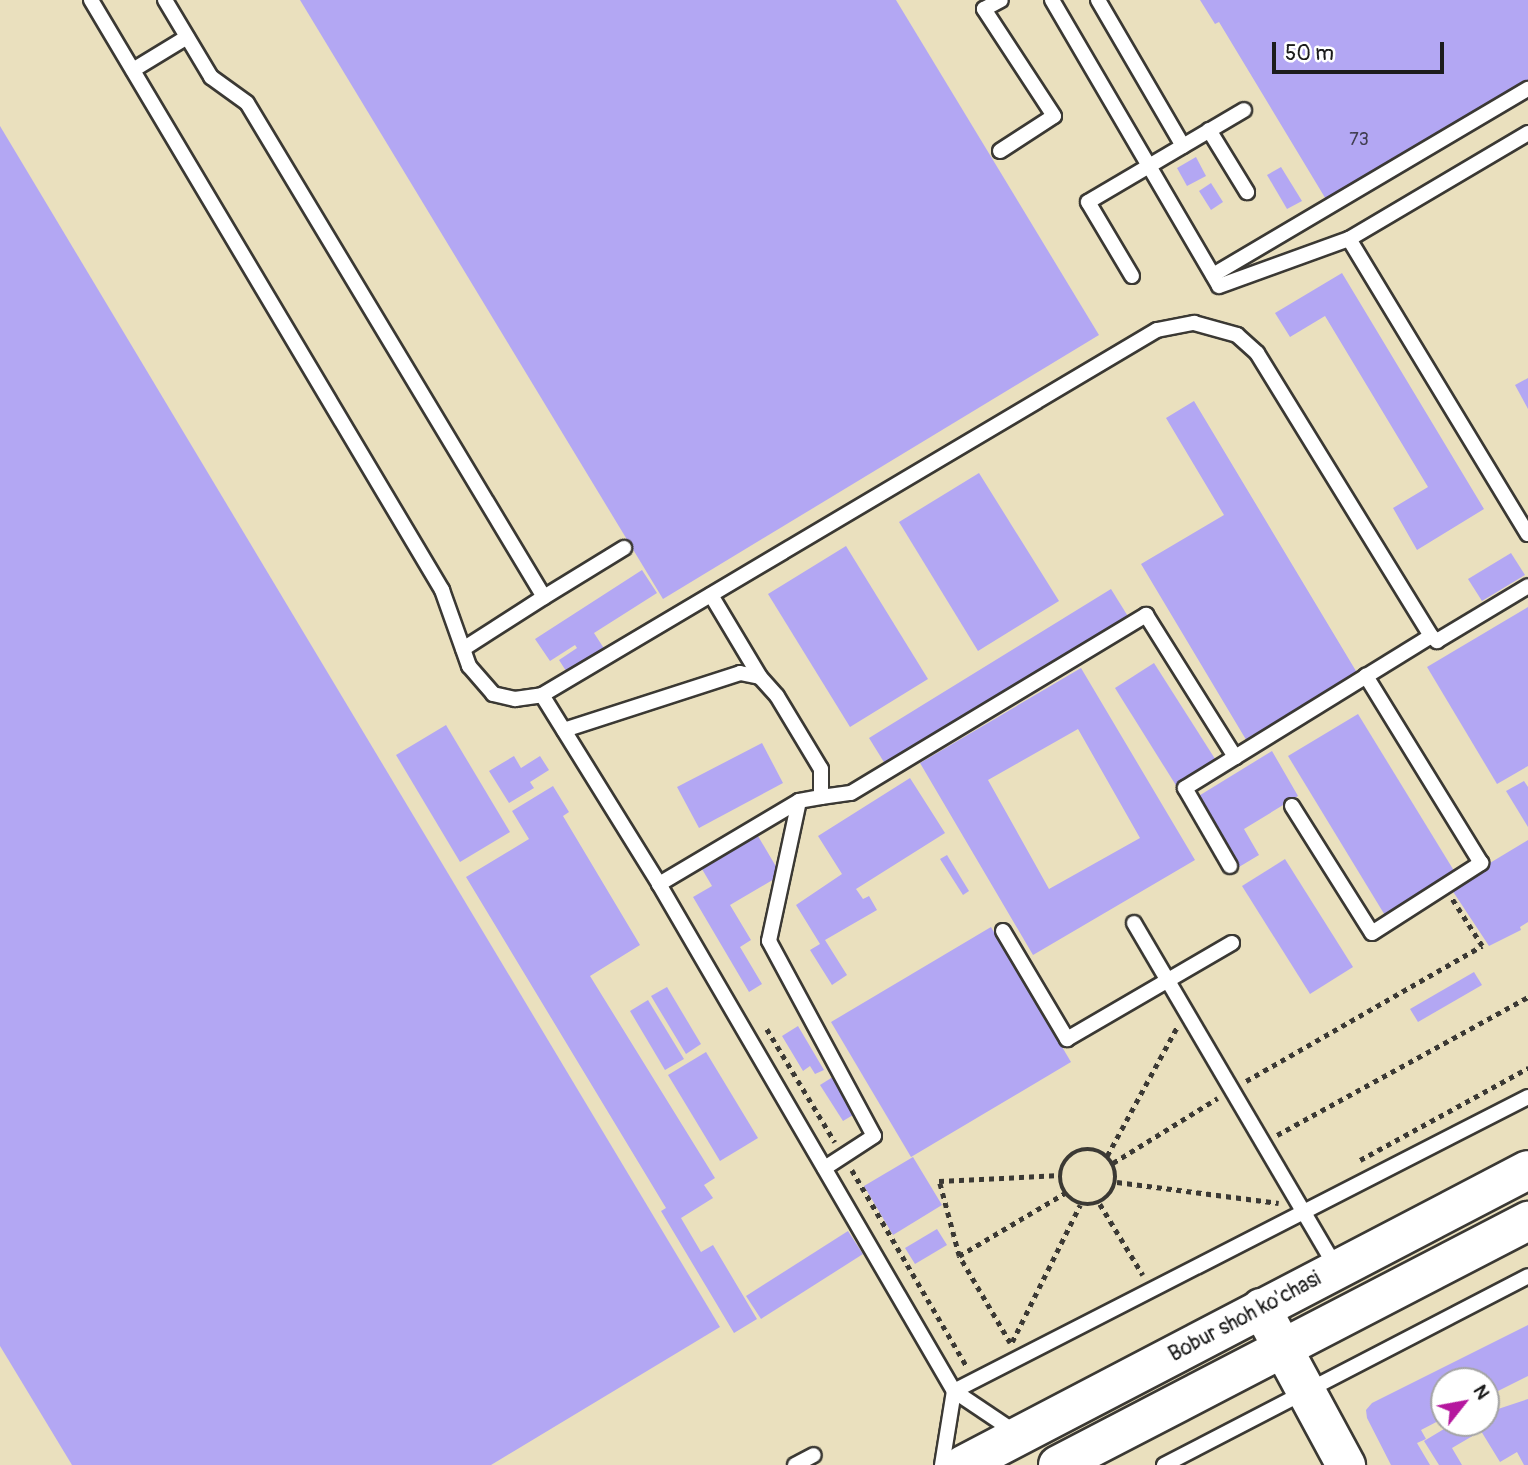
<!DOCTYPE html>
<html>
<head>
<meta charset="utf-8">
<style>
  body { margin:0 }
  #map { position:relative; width:1528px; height:1465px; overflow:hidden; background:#eae0be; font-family:Pangolin,sans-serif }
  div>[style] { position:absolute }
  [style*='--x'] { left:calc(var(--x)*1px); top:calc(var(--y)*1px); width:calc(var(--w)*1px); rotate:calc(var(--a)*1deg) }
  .building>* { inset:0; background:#b3a7f3 }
  .path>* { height:4.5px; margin-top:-2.25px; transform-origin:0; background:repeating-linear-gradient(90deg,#3b3934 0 5px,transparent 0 10px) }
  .path>.ring { margin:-2.25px; padding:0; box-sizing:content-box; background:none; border:4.5px solid #3b3934; border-radius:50% }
  .roads { filter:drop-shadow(2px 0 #3b3934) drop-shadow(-2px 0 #3b3934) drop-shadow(0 2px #3b3934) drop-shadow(0 -2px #3b3934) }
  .lane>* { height:14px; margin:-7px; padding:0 7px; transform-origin:7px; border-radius:7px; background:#fff }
  .secondary>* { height:38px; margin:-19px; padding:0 19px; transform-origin:19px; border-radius:19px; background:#fff }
  .primary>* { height:38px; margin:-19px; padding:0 19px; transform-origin:19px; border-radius:19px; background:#fff }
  span { translate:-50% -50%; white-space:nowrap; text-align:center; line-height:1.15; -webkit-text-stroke:5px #fff; paint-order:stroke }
  .number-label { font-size:18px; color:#423f52 }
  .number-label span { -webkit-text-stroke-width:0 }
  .street-label { font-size:21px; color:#1c1c1c }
  .north { position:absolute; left:1430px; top:1367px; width:70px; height:70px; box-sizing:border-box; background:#fff; border:2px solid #a4a4a4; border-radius:50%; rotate:59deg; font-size:19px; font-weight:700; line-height:28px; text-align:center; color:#1c1c1c }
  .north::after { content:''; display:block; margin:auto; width:24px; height:32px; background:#b5179e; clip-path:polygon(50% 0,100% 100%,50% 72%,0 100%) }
  .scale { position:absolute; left:1272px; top:42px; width:172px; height:32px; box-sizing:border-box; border:4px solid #1c1c1c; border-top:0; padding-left:9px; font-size:21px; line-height:24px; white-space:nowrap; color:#1c1c1c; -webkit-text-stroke:5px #fff; paint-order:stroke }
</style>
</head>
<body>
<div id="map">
  <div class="building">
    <div style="clip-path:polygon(300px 0,896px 0,1099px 335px,663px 599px)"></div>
    <div style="clip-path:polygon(1200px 0,1528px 0,1528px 80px,1327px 201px,1219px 22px,1215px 24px)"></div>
    <div style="clip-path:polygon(0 126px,720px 1327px,491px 1465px,72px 1465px,0 1346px)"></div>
    <div style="clip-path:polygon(1196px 157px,1206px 176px,1187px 186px,1177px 168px)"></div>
    <div style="clip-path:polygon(1281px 167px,1302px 201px,1287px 209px,1267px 175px)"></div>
    <div style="clip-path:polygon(1211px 183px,1223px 202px,1211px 210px,1199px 191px)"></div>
    <div style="clip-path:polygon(1342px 273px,1484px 509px,1417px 550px,1393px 508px,1428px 487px,1325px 316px,1290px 337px,1275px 313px)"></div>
    <div style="clip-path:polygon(1528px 378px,1528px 409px,1515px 385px)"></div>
    <div style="clip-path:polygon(1194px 401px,1359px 676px,1248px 743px,1141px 564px,1224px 515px,1166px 418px)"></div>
    <div style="clip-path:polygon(979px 473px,1059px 601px,978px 651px,899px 522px)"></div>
    <div style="clip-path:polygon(846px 546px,928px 679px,850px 727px,768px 594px)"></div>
    <div style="clip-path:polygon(1511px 553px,1525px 575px,1482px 601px,1468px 579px)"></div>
    <div style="clip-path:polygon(642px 570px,657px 593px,594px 633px,605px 650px,568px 674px,559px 660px,577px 648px,575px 645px,550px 661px,535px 639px)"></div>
    <div style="clip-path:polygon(1111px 589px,1129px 618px,887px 767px,869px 738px)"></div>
    <div style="clip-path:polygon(1528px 607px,1528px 766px,1497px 784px,1427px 667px)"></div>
    <div style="clip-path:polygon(1154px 663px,1217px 762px,1177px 787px,1115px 688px)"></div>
    <div style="clip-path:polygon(evenodd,1081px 668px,1195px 860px,1033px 955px,920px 763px,1081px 668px,1078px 729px,1140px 838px,1049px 889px,988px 780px,1078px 729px)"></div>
    <div style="clip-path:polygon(1358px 714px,1456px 874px,1386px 917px,1288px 756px)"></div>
    <div style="clip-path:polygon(446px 725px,510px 832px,460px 862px,396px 755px)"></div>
    <div style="clip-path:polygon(762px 743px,783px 783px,699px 828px,677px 787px)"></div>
    <div style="clip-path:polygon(1272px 751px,1298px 796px,1244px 829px,1259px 855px,1239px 867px,1197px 797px)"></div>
    <div style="clip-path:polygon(514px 756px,521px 768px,540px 756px,549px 770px,530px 782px,534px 788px,509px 803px,489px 771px)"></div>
    <div style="clip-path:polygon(910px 778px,945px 833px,856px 889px,863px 899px,869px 896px,877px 910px,825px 940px,847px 975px,832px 985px,810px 950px,820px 944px,796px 905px,842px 874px,818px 836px)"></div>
    <div style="clip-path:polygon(1524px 781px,1528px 787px,1528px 827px,1506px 791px)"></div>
    <div style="clip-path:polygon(553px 786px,569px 812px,563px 816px,640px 945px,590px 976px,715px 1178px,704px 1185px,713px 1198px,681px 1218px,701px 1252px,713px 1245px,757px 1319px,734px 1333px,661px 1211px,666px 1208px,466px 877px,529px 839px,512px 811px)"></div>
    <div style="clip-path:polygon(755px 831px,781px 875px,730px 905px,751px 940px,740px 947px,762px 984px,749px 992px,693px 897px,712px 886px,699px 864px)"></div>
    <div style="clip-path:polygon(1528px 840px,1528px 922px,1520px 927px,1521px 930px,1489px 946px,1450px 887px)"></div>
    <div style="clip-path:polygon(947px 855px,969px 891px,963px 895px,940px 859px)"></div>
    <div style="clip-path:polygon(1285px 859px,1353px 967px,1310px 994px,1242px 886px)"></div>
    <div style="clip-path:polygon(991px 927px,1071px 1062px,911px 1157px,831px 1022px)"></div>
    <div style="clip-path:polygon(1474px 972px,1482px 985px,1418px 1022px,1410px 1009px)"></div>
    <div style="clip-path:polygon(667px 987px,701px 1044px,686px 1054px,651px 996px)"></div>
    <div style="clip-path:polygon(648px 1000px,684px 1059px,665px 1070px,630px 1011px)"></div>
    <div style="clip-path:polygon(798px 1026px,824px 1070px,815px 1074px,810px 1066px,803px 1071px,782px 1036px)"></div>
    <div style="clip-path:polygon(706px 1052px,758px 1138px,720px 1161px,668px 1075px)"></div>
    <div style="clip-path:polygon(836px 1075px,858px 1112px,843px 1121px,820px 1085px)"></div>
    <div style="clip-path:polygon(913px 1157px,942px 1205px,893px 1235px,864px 1186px)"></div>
    <div style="clip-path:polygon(937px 1229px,947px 1245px,915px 1264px,905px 1248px)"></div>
    <div style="clip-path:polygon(848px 1231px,863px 1254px,761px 1319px,746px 1296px)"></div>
    <div style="clip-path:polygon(1528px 1325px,1528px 1376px,1486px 1397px,1486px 1381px,1444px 1381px,1444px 1418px,1421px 1430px,1426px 1439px,1417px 1443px,1430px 1465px,1391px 1465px,1367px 1418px,1366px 1410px,1372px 1403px)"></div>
    <div style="clip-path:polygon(1528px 1399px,1528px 1465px,1524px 1465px,1517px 1452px,1500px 1462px,1481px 1431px,1452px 1448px,1462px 1465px,1439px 1465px,1424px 1441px,1454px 1423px,1486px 1423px,1486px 1401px,1492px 1411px)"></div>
  </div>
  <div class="path">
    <div style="--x:767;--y:1029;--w:132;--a:59"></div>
    <div style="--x:1246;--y:1081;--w:272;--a:-29.8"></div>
    <div style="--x:1482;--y:946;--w:56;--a:-122.6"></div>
    <div style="--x:1277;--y:1135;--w:286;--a:-28.8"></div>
    <div class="ring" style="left:1060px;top:1149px;width:51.5px;height:51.5px"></div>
    <div style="--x:1107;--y:1156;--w:147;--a:-61.5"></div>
    <div style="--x:1360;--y:1160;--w:192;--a:-28.7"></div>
    <div style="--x:1113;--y:1163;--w:123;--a:-31.8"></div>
    <div style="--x:852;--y:1170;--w:226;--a:59.7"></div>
    <div style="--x:1117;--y:1182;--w:163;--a:7.4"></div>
    <div style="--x:1100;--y:1204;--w:83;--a:58.8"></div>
    <div style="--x:959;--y:1256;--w:123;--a:-30.7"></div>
    <div style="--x:1012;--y:1342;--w:153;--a:-63.6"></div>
    <div style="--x:1010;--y:1343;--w:101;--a:-120.4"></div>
    <div style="--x:959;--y:1256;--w:78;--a:-104.9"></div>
    <div style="--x:939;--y:1181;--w:121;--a:-2.8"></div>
  </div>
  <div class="roads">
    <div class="lane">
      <div style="--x:91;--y:0;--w:687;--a:59.25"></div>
      <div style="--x:442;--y:590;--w:81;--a:70.4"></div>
      <div style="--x:469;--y:666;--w:37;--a:49"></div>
      <div style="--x:493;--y:694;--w:23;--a:13"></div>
      <div style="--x:515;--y:699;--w:27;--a:-8"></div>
      <div style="--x:542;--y:695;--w:715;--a:-30.69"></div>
      <div style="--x:1157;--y:330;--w:38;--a:-11"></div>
      <div style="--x:1194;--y:323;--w:45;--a:15.6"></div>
      <div style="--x:1237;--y:335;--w:27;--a:42"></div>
      <div style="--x:1257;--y:353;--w:332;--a:58.4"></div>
      <div style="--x:1431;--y:636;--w:8;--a:40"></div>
      <div style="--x:1437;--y:641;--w:106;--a:-31.1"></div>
      <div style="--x:165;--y:0;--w:90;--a:59.1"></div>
      <div style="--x:211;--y:77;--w:44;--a:35.8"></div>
      <div style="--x:247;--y:103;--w:576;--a:58.99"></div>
      <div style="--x:544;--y:597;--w:96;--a:147.3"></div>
      <div style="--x:1052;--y:0;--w:331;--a:59.7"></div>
      <div style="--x:1219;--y:286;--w:138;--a:-19.9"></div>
      <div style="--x:1349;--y:239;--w:345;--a:58.8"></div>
      <div style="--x:1098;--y:0;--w:169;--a:59.8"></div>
      <div style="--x:133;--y:70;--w:63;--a:-31.4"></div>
      <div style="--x:1209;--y:130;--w:73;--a:58.5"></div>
      <div style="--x:1000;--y:151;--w:64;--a:-32.9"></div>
      <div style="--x:1054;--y:116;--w:128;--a:-123.2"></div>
      <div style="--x:984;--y:9;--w:19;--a:-28"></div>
      <div style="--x:1349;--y:239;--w:208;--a:-30.6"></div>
      <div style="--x:1213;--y:275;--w:366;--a:-30.6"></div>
      <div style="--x:1132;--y:276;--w:86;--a:-120.7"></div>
      <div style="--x:1088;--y:202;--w:181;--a:-30.5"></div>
      <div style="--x:711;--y:595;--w:96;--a:59.1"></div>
      <div style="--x:544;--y:597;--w:94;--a:-31.5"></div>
      <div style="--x:542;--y:695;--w:222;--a:58.2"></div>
      <div style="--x:659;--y:884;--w:587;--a:59.81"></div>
      <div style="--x:954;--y:1391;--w:73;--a:33.9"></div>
      <div style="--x:564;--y:730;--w:185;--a:-17.9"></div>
      <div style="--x:740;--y:673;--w:20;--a:11"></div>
      <div style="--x:760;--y:677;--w:25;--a:48"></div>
      <div style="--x:777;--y:696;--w:85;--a:58.9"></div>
      <div style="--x:821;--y:769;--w:28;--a:90"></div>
      <div style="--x:821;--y:797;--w:22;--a:170"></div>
      <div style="--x:799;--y:801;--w:163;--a:149.3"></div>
      <div style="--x:821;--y:797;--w:30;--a:-8"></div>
      <div style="--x:851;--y:793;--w:345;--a:-31.1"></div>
      <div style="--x:1146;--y:615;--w:168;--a:57.9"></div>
      <div style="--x:799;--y:801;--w:143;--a:102.1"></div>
      <div style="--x:769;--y:941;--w:221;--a:61.7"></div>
      <div style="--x:874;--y:1136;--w:59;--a:146.9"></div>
      <div style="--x:1292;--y:806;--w:150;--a:57.8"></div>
      <div style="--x:1372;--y:933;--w:130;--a:-32.7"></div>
      <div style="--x:1481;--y:863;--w:220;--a:-121.6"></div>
      <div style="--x:1230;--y:866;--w:90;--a:-120"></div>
      <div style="--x:1185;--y:788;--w:289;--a:-31.7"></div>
      <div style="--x:1134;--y:923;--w:401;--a:59.6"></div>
      <div style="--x:1003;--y:931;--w:126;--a:59.3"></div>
      <div style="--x:1067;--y:1039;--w:191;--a:-30.2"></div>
      <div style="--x:954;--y:1391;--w:645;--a:-27.12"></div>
      <div style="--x:795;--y:1465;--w:21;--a:-28"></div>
      <div style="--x:942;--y:1465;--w:75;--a:-80.8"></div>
      <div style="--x:1164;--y:1465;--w:410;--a:-27.4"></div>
    </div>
    <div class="secondary">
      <div style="--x:1261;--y:1308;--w:179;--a:61.6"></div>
    </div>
    <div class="primary">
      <div style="--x:963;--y:1465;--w:637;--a:-27.57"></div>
      <div style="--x:1058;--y:1465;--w:530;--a:-27.44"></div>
    </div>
  </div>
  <div class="number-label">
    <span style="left:1359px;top:140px">73</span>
  </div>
  <div class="street-label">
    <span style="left:1245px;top:1317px;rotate:-28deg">Bobur shoh ko'chasi</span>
  </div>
  <div class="north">N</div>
  <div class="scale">50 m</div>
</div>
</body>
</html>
